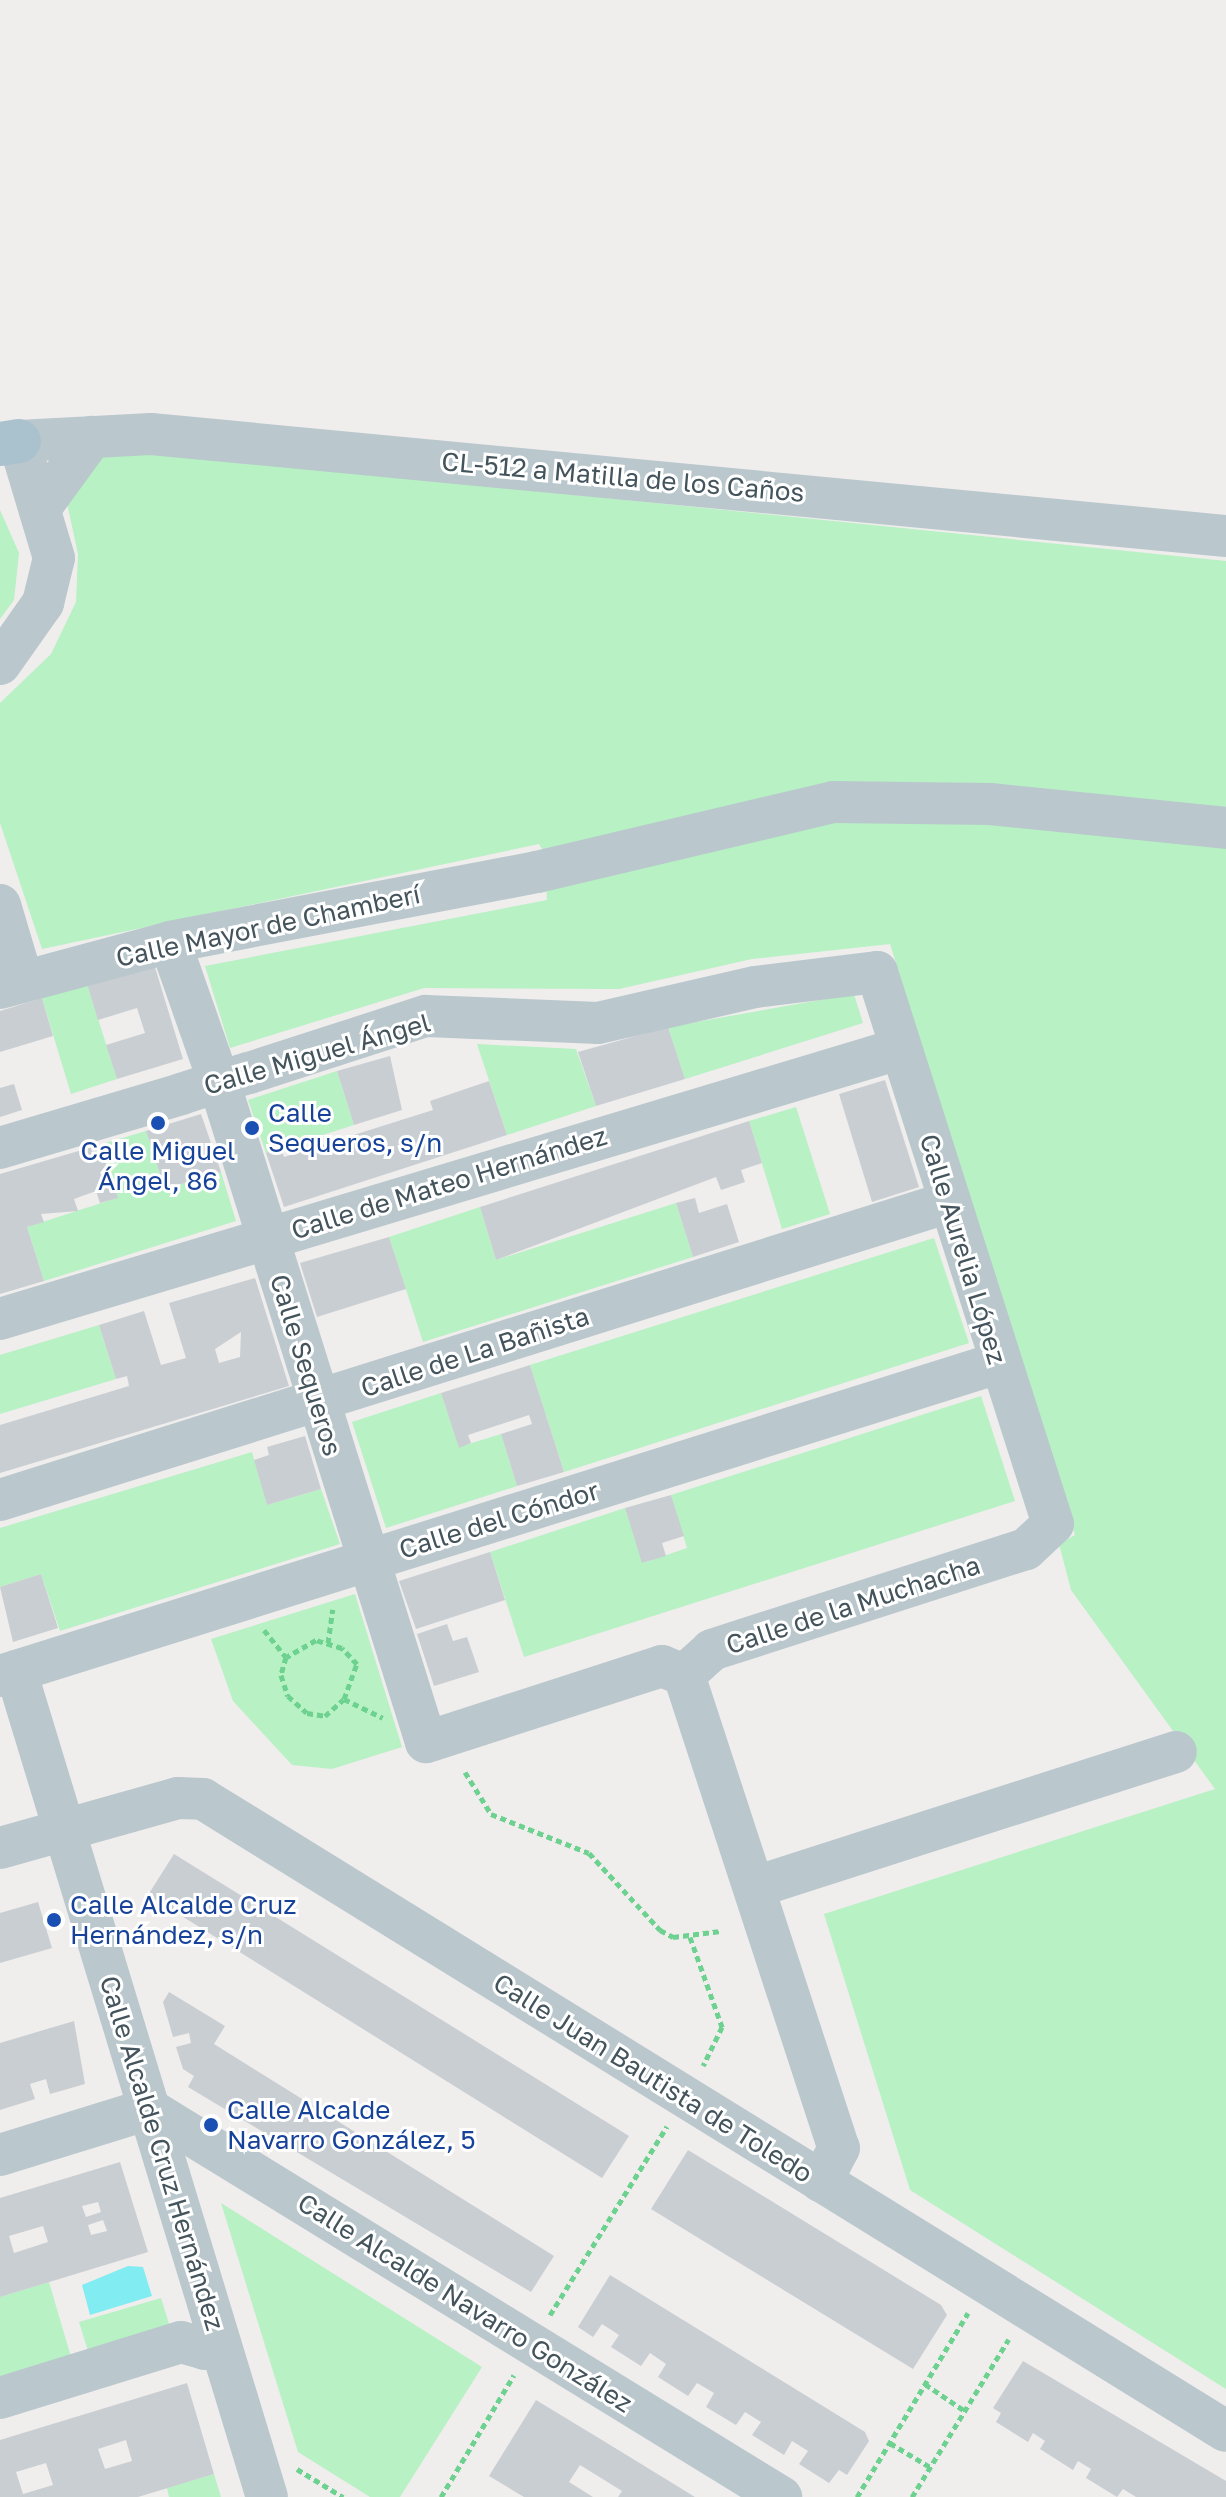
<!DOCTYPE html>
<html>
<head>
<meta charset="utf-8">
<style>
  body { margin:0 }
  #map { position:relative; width:1226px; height:2497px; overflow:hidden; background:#f0eded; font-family:"Golos Text",sans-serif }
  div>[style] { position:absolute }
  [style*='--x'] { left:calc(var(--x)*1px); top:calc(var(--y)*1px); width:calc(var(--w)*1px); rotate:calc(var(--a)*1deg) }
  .green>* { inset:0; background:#b7f1c4 }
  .water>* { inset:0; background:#81ecf1 }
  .building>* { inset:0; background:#c9ced2 }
  .path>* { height:5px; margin-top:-2.5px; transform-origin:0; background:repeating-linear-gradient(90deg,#6dd190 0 6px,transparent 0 10px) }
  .minor>* { height:42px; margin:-21px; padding:0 21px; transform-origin:21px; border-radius:21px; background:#bac8cd }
  .major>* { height:44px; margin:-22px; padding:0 22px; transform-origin:22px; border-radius:22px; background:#aac2ce }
  .dots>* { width:22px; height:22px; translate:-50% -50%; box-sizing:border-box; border:4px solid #fff; border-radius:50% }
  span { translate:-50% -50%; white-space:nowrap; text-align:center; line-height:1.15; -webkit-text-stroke:6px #fff; paint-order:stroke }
  .street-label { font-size:26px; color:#44545c }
  .transit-label { font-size:26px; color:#164399 }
  .left { translate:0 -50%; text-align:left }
</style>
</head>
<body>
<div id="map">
  <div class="green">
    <div style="clip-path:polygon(125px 449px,1226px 561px,1226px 819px,967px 786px,545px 854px,539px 844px,42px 949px,0 823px,0 703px,51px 654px,76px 602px,78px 554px,65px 494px,87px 463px)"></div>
    <div style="clip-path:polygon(0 510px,19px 553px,14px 600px,0 619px)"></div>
    <div style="clip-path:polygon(989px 819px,1226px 848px,1226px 2389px,910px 2190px,824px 1914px,1215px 1789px,1071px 1590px,1059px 1544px,1075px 1535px,890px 944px,752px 959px,619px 989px,424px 988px,230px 1048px,205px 966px,547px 900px,546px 881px,832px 821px)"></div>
    <div style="clip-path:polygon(87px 984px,117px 1079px,71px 1094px,42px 998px)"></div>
    <div style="clip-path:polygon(854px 994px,863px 1023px,685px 1079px,668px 1027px)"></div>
    <div style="clip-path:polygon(477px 1044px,576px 1049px,596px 1106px,507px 1135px)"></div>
    <div style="clip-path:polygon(337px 1071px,354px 1125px,266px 1153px,248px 1100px)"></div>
    <div style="clip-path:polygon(796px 1107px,830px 1214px,782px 1229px,749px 1121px)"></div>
    <div style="clip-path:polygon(146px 1131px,165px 1189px,221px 1172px,236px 1221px,44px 1281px,27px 1227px,117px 1198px,99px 1145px)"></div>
    <div style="clip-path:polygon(676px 1203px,693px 1257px,423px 1342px,389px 1237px,480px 1207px,496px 1260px)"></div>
    <div style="clip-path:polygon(934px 1238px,969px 1343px,564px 1472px,530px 1365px)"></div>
    <div style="clip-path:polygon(99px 1325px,116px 1379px,0 1414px,0 1355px)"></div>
    <div style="clip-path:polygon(441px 1393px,459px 1447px,501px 1434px,517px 1486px,386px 1528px,352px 1422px)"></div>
    <div style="clip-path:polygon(981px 1396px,1015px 1501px,524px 1657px,490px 1552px,625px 1508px,643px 1563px,687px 1548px,671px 1495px)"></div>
    <div style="clip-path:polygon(252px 1452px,267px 1505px,321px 1489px,340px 1544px,60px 1631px,41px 1574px,0 1587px,0 1528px)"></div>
    <div style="clip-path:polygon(355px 1594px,402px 1747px,332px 1769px,292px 1765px,233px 1701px,211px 1639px)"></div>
    <div style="clip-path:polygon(221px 2203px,482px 2367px,400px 2497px,370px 2497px,298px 2452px)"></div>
    <div style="clip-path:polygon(49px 2282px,71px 2357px,0 2378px,0 2297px)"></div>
    <div style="clip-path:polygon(161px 2298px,170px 2327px,88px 2351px,79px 2322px)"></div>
    <div style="clip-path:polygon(214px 2474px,221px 2497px,169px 2497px,167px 2488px)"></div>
  </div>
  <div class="water">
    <div style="clip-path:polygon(128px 2266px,143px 2267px,152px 2296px,90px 2315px,82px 2285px)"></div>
  </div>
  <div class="building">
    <div style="clip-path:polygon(154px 964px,183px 1059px,117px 1079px,106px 1045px,145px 1033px,137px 1008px,98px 1020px,87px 984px)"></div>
    <div style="clip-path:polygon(42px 998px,53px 1036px,0 1052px,0 1011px)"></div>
    <div style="clip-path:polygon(668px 1027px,685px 1079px,596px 1106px,578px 1052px)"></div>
    <div style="clip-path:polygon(390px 1056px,402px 1110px,354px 1125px,337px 1071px)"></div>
    <div style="clip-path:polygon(885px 1080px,919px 1187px,872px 1202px,839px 1094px)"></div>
    <div style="clip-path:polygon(489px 1081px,507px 1135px,284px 1207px,266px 1153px,281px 1148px,284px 1157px,433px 1110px,430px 1101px)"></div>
    <div style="clip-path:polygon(14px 1084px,22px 1110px,0 1117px,0 1088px)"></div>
    <div style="clip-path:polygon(201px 1114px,221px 1172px,165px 1189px,146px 1131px)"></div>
    <div style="clip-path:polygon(749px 1121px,762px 1163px,741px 1170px,745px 1182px,721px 1190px,716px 1177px,496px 1260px,480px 1207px)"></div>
    <div style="clip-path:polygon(99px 1145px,118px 1198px,100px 1203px,96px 1191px,74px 1199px,78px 1211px,41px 1214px,44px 1222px,27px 1227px,44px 1281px,0 1294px,0 1174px)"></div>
    <div style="clip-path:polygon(695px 1198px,699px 1213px,727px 1204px,739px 1242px,693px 1257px,676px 1203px)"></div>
    <div style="clip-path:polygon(389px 1237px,406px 1289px,317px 1317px,300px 1263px)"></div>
    <div style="clip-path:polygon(evenodd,255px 1278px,289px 1386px,0 1473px,0 1425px,129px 1386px,127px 1376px,116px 1379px,99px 1325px,144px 1311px,161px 1365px,186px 1358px,169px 1303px,255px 1278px,241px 1332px,240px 1357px,219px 1363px,215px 1349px,241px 1332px)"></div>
    <div style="clip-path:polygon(530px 1365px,564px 1472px,517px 1486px,501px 1434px,532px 1424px,529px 1415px,468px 1435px,471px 1443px,459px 1448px,441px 1393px)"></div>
    <div style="clip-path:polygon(305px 1436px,321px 1489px,267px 1505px,254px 1460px,269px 1455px,267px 1447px)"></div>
    <div style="clip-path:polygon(671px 1495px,684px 1536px,662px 1543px,666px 1556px,642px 1563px,625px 1508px)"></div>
    <div style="clip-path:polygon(490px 1552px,505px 1600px,416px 1629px,399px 1581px)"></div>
    <div style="clip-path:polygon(41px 1574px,58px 1628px,13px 1642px,0 1587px)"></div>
    <div style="clip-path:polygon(447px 1624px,453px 1641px,467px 1637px,479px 1672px,434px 1686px,417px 1634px)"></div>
    <div style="clip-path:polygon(174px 1854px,629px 2136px,602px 2178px,148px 1895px)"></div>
    <div style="clip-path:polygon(38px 1902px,52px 1948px,0 1963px,0 1913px)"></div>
    <div style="clip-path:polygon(169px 1992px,225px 2026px,214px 2044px,554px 2256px,531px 2292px,188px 2087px,194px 2076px,183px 2069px,176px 2047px,191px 2043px,189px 2033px,173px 2037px,163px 2002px)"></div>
    <div style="clip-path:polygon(74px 2021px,85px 2084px,50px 2094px,46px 2079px,30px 2084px,35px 2099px,0 2110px,0 2043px)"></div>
    <div style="clip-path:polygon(688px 2150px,941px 2305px,947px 2315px,913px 2369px,651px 2209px)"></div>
    <div style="clip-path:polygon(evenodd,120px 2162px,148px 2252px,0 2297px,0 2198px,120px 2162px,98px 2202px,101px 2212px,86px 2217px,82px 2206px,98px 2202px,120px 2162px,103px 2220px,107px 2231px,91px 2235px,88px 2225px,103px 2220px,120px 2162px,43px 2226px,48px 2242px,14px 2253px,9px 2236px,43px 2226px)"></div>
    <div style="clip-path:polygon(610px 2275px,865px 2432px,869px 2441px,847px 2475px,839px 2470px,829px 2483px,799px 2464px,808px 2451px,792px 2441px,784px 2455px,752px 2435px,761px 2422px,745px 2412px,736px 2425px,706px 2407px,714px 2393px,704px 2387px,697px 2383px,688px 2396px,658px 2377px,666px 2364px,650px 2353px,641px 2366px,611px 2347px,619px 2335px,602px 2324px,593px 2337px,578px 2327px)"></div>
    <div style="clip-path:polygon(1023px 2361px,1226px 2481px,1226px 2497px,1136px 2497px,1123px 2489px,1117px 2497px,1086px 2478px,1091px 2469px,1078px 2461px,1073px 2470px,1040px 2449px,1045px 2441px,1033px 2433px,1028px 2442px,996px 2422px,1001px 2413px,993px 2408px)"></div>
    <div style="clip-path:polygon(evenodd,187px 2383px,214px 2474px,138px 2497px,0 2497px,0 2440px,187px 2383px,126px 2440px,132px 2461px,105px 2469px,98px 2449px,126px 2440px,187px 2383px,46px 2463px,53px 2485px,23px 2494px,16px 2472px,46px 2463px)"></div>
    <div style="clip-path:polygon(536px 2400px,602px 2440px,695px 2497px,618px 2497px,622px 2491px,580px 2465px,569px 2482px,593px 2497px,524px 2497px,489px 2476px)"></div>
  </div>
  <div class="path">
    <div style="--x:264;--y:1630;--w:35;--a:51"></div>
    <div style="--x:328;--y:1643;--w:34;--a:-82"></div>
    <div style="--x:344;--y:1699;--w:37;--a:-70"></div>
    <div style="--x:357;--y:1664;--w:22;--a:-133"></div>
    <div style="--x:342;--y:1648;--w:27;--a:-163"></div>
    <div style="--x:316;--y:1640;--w:34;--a:150"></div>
    <div style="--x:286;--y:1657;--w:19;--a:106"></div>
    <div style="--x:281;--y:1675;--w:22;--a:72"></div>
    <div style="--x:288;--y:1696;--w:25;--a:42"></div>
    <div style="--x:307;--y:1713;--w:18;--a:9"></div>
    <div style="--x:325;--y:1716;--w:25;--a:-42"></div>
    <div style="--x:344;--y:1699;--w:43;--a:26"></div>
    <div style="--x:465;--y:1772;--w:49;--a:58.2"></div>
    <div style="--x:491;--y:1814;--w:105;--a:21.7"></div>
    <div style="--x:589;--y:1853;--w:105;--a:47.3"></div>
    <div style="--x:660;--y:1930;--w:15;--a:28"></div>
    <div style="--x:673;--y:1937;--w:48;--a:-7.1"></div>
    <div style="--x:690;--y:1937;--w:96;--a:70.4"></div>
    <div style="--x:722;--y:2027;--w:43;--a:116"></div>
    <div style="--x:550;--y:2315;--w:222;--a:-58.2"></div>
    <div style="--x:925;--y:2384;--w:48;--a:34"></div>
    <div style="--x:890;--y:2443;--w:47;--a:31"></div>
    <div style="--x:297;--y:2469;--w:54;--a:31.3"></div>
    <div style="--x:441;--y:2497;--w:142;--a:-59.1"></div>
    <div style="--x:857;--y:2497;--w:215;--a:-58.9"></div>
    <div style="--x:912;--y:2497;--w:185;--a:-58.5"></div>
  </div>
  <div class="minor">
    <div style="--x:41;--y:507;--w:87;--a:-53.9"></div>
    <div style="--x:0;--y:664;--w:75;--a:-54.8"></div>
    <div style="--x:43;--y:603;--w:46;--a:-76.3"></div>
    <div style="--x:54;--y:558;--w:122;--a:-106.7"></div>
    <div style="--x:19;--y:441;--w:132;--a:-3"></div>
    <div style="--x:151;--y:434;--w:1080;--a:5.42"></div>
    <div style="--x:0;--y:905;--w:80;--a:73.4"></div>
    <div style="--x:0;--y:988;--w:176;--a:-15.1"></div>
    <div style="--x:170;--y:942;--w:374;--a:-10.8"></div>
    <div style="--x:537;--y:872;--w:304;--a:-13.3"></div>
    <div style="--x:833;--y:802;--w:157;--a:0.7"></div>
    <div style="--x:990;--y:804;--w:237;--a:5.8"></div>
    <div style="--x:0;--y:1148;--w:189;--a:-16.6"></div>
    <div style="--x:181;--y:1094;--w:40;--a:-18"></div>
    <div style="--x:219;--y:1082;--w:31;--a:-17"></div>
    <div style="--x:249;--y:1073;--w:186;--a:-17.9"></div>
    <div style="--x:426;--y:1016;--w:172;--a:2.3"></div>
    <div style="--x:598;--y:1023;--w:161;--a:-12.9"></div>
    <div style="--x:755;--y:987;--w:123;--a:-7"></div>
    <div style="--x:877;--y:972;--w:579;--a:72.32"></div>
    <div style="--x:1053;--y:1524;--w:37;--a:137"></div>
    <div style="--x:1026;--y:1549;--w:330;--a:162.2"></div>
    <div style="--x:712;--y:1650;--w:38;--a:138"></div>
    <div style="--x:684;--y:1675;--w:24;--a:-158"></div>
    <div style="--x:662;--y:1666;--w:248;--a:162.1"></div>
    <div style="--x:426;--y:1742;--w:692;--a:-107.41"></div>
    <div style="--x:219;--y:1082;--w:148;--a:-109.3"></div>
    <div style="--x:0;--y:1319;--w:939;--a:-16.72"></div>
    <div style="--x:0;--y:1500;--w:995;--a:-17.43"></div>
    <div style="--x:16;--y:1671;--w:863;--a:73.1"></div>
    <div style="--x:684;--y:1675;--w:498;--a:71.9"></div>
    <div style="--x:839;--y:2148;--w:38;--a:118"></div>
    <div style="--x:0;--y:1676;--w:1046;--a:-17.41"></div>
    <div style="--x:0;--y:1848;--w:185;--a:-15.7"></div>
    <div style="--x:178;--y:1798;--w:25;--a:2"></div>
    <div style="--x:203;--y:1799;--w:1202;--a:31.71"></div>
    <div style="--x:755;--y:1887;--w:442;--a:-17.8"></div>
    <div style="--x:149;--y:2109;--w:742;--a:31.55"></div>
    <div style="--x:0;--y:2155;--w:156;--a:-17.2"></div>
    <div style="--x:0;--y:2398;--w:189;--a:-17.2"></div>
    <div style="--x:181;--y:2342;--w:25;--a:16"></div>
    <div style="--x:205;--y:2349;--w:16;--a:-18"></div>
  </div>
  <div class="major">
    <div style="--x:0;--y:444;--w:19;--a:-9"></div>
  </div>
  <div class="dots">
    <div style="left:158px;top:1123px;background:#1a4fb4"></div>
    <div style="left:252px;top:1128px;background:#1a4fb4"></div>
    <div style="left:54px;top:1920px;background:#1a4fb4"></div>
    <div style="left:211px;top:2125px;background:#1a4fb4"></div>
  </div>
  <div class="street-label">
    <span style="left:623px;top:477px;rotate:5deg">CL-512 a Matilla de los Caños</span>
    <span style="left:268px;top:926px;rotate:-12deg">Calle Mayor de Chamberí</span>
    <span style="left:317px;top:1054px;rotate:-16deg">Calle Miguel Ángel</span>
    <span style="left:449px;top:1183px;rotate:-17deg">Calle de Mateo Hernández</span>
    <span style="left:963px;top:1249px;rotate:73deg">Calle Aurelia López</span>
    <span style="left:475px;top:1352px;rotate:-18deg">Calle de La Bañista</span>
    <span style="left:306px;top:1365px;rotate:73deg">Calle Sequeros</span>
    <span style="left:499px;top:1520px;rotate:-17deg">Calle del Cóndor</span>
    <span style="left:853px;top:1605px;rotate:-18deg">Calle de la Muchacha</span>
    <span style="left:653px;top:2078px;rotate:32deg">Calle Juan Bautista de Toledo</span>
    <span style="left:162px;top:2153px;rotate:73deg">Calle Alcalde Cruz Hernández</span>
    <span style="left:465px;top:2303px;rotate:32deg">Calle Alcalde Navarro González</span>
  </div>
  <div class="transit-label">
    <span class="left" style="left:268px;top:1128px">Calle<br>Sequeros, s/n</span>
    <span style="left:158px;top:1166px">Calle Miguel<br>Ángel, 86</span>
    <span class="left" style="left:70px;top:1920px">Calle Alcalde Cruz<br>Hernández, s/n</span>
    <span class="left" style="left:227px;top:2125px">Calle Alcalde<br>Navarro González, 5</span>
  </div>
</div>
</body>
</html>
